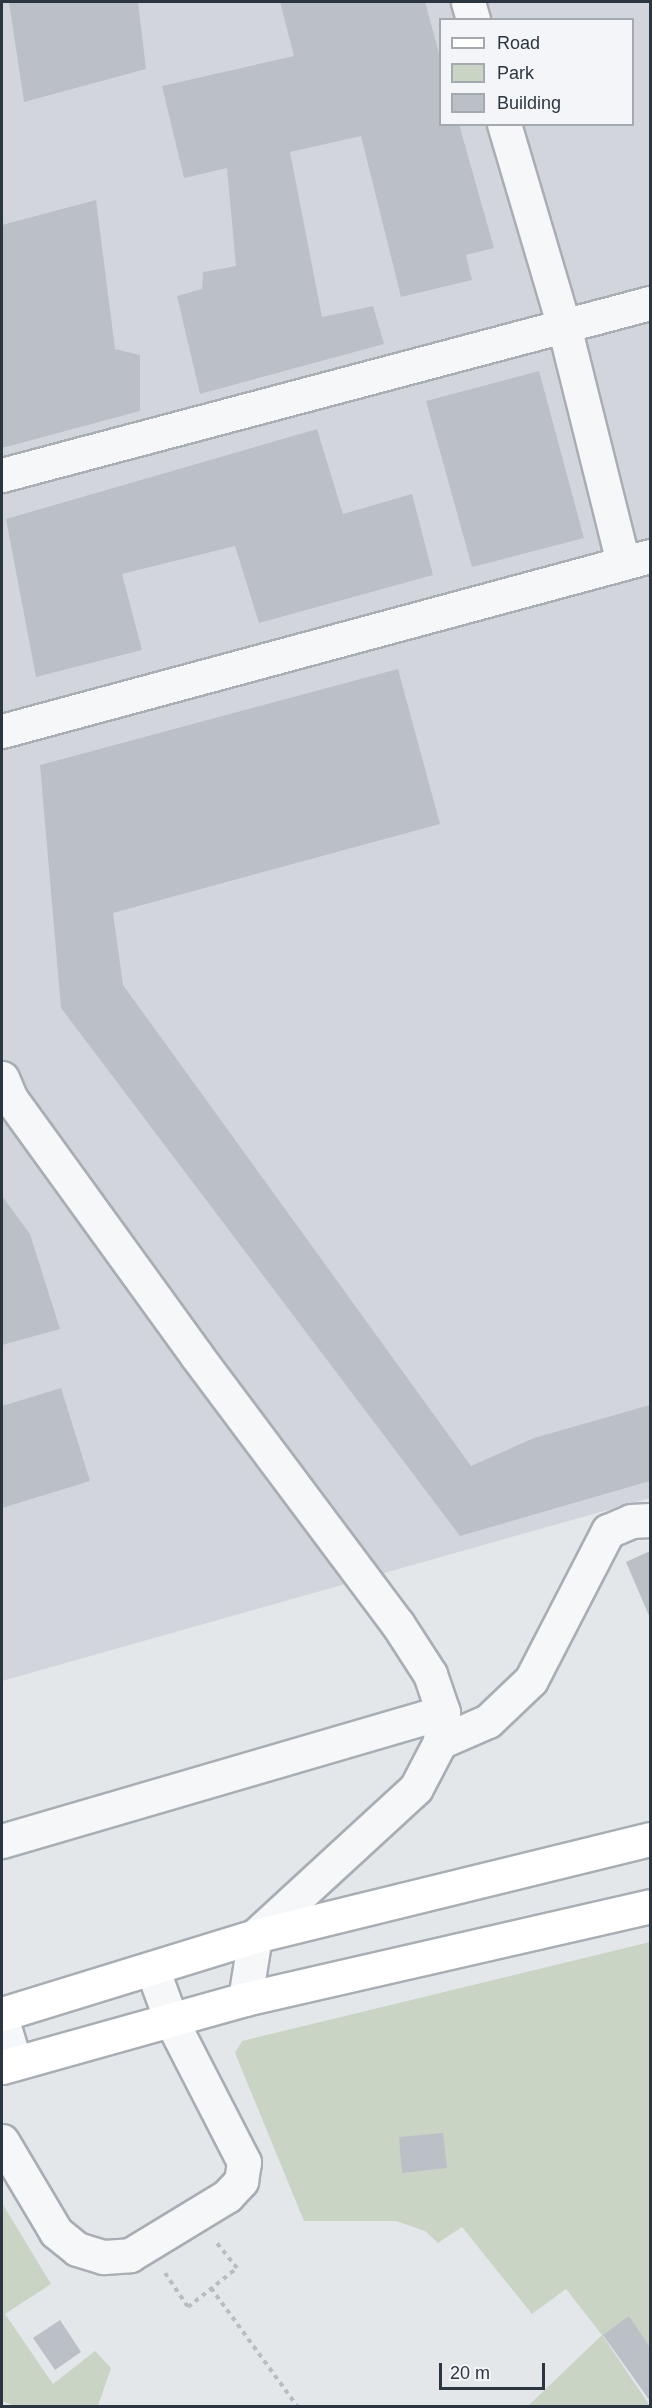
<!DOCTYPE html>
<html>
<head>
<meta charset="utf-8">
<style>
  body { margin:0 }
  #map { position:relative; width:652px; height:2408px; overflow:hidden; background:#e3e7ea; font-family:Arial,sans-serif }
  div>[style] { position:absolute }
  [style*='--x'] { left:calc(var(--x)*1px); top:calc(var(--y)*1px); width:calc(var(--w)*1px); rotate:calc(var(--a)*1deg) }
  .built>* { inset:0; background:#d2d6dc }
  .green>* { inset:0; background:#cad4c5 }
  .building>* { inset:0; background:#bbc0c7 }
  .path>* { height:4px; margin-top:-2px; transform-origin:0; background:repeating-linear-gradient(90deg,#b9bdc2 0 4.5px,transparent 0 9px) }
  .roads { filter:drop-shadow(2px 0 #a8aeb4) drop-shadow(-2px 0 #a8aeb4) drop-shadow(0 2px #a8aeb4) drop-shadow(0 -2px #a8aeb4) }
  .minor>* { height:33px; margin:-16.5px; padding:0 16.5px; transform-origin:16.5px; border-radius:16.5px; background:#f6f7f9 }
  .major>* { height:33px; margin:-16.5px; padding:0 16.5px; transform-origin:16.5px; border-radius:16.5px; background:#fff }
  span { translate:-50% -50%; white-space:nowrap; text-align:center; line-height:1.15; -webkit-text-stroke:5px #f3f5f8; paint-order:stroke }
  .frame { position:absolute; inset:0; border:3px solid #2c3641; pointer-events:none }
  .legend { position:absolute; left:439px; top:18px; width:195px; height:108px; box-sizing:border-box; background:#f3f5f8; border:2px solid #a3a9af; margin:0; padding:8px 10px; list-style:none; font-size:18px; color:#2c3641 }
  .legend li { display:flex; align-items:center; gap:12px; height:30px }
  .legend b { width:30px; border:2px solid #a3a9af }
  .scale { position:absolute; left:439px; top:2363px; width:106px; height:27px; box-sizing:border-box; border:3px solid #2c3641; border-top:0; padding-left:8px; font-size:18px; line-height:21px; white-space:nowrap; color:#2c3641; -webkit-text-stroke:4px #f3f5f8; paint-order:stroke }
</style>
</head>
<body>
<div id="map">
  <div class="built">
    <div style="clip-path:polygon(evenodd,2px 2px,650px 2px,650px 1498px,2px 1681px,2px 2px,440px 20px,632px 20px,632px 124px,440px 124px,440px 20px)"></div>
  </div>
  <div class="green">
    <div style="clip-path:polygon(650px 1942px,650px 2347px,629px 2317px,603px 2336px,650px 2406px,528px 2406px,602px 2335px,566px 2289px,532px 2314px,462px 2227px,438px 2243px,425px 2231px,396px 2221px,304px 2221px,235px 2053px,242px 2041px)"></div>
    <div style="clip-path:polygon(2px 2203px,51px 2284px,5px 2314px,53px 2384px,95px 2351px,111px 2368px,98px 2406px,15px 2406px,2px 2401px)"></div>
  </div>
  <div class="building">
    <div style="clip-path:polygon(9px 2px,138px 2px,146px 69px,24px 102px)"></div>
    <div style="clip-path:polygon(280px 2px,425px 2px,440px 57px,440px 124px,459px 124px,494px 248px,466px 255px,472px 280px,401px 297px,361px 136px,290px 152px,322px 317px,373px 306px,384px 344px,200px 394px,177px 296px,202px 289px,203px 272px,236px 266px,227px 168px,184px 178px,162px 86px,294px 56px)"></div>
    <div style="clip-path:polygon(96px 200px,115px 349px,140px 355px,140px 411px,2px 448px,2px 225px)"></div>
    <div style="clip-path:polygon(539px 371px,584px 538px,472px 567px,426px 401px)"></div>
    <div style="clip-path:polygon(317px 429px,343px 514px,412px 494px,433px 575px,259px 623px,235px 546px,122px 574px,142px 650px,36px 677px,6px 519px)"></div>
    <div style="clip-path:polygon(398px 669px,440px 824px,113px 913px,123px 985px,471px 1466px,534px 1438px,650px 1405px,650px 1481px,460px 1536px,61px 1008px,40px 765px)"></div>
    <div style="clip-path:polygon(2px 1196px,30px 1234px,60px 1329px,2px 1345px)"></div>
    <div style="clip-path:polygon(61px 1388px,90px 1481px,2px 1508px,2px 1406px)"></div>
    <div style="clip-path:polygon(650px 1551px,650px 1618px,626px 1562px)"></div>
    <div style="clip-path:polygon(443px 2133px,447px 2168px,402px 2173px,399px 2137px)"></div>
    <div style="clip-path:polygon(629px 2316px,650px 2347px,650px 2401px,603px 2335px)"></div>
    <div style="clip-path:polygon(60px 2320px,81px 2352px,55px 2370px,33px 2338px)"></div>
  </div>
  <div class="path">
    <div style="--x:165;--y:2273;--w:41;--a:55.9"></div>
    <div style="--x:188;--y:2307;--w:63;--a:-38.5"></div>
    <div style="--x:237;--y:2268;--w:33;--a:-129"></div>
    <div style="--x:211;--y:2288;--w:146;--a:53.9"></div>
  </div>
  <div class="roads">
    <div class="minor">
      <div style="--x:468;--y:2;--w:19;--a:74"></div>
      <div style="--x:504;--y:124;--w:211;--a:73.5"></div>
      <div style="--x:564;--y:326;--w:244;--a:76"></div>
      <div style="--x:2;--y:475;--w:670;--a:-14.87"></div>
      <div style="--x:2;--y:731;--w:671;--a:-15.11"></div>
      <div style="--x:2;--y:1078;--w:23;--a:67"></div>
      <div style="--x:11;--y:1099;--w:317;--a:54.1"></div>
      <div style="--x:197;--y:1356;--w:334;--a:53.2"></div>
      <div style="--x:397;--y:1623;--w:61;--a:57.1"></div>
      <div style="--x:430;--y:1674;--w:40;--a:71.1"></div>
      <div style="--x:443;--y:1712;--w:30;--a:96"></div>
      <div style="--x:440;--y:1742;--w:52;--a:117.6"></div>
      <div style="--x:416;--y:1788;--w:219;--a:137.4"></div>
      <div style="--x:255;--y:1936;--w:64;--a:99"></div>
      <div style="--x:440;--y:1742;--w:52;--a:-23.6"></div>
      <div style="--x:488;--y:1721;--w:59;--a:-43.6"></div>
      <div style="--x:531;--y:1680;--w:168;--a:-62.7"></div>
      <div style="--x:608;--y:1531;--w:25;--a:-23"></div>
      <div style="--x:631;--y:1521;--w:19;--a:-3"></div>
      <div style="--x:2;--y:1841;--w:459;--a:-16.3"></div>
      <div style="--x:2;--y:2020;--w:45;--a:73.2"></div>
      <div style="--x:2;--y:2141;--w:106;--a:59.3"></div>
      <div style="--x:56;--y:2232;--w:27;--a:39"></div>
      <div style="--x:77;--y:2249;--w:28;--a:17"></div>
      <div style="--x:104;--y:2257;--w:26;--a:-4"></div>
      <div style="--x:130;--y:2255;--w:114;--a:-31.3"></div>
      <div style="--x:227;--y:2196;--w:21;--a:-47"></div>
      <div style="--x:241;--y:2181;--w:19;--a:-81"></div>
      <div style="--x:244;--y:2162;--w:160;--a:-117.2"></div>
      <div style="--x:171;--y:2020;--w:55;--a:-110.1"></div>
    </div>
    <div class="major">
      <div style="--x:2;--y:2014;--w:265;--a:-17.1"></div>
      <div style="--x:255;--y:1936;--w:407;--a:-13.8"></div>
      <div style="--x:2;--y:2067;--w:252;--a:-15.6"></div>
      <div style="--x:245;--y:1999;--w:416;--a:-12.9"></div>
    </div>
  </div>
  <div class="frame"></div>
  <ul class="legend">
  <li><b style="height:8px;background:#fff"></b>Road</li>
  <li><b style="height:16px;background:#cad4c5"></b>Park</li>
  <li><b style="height:16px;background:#bbc0c7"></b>Building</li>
  </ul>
  <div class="scale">20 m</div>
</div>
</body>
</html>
